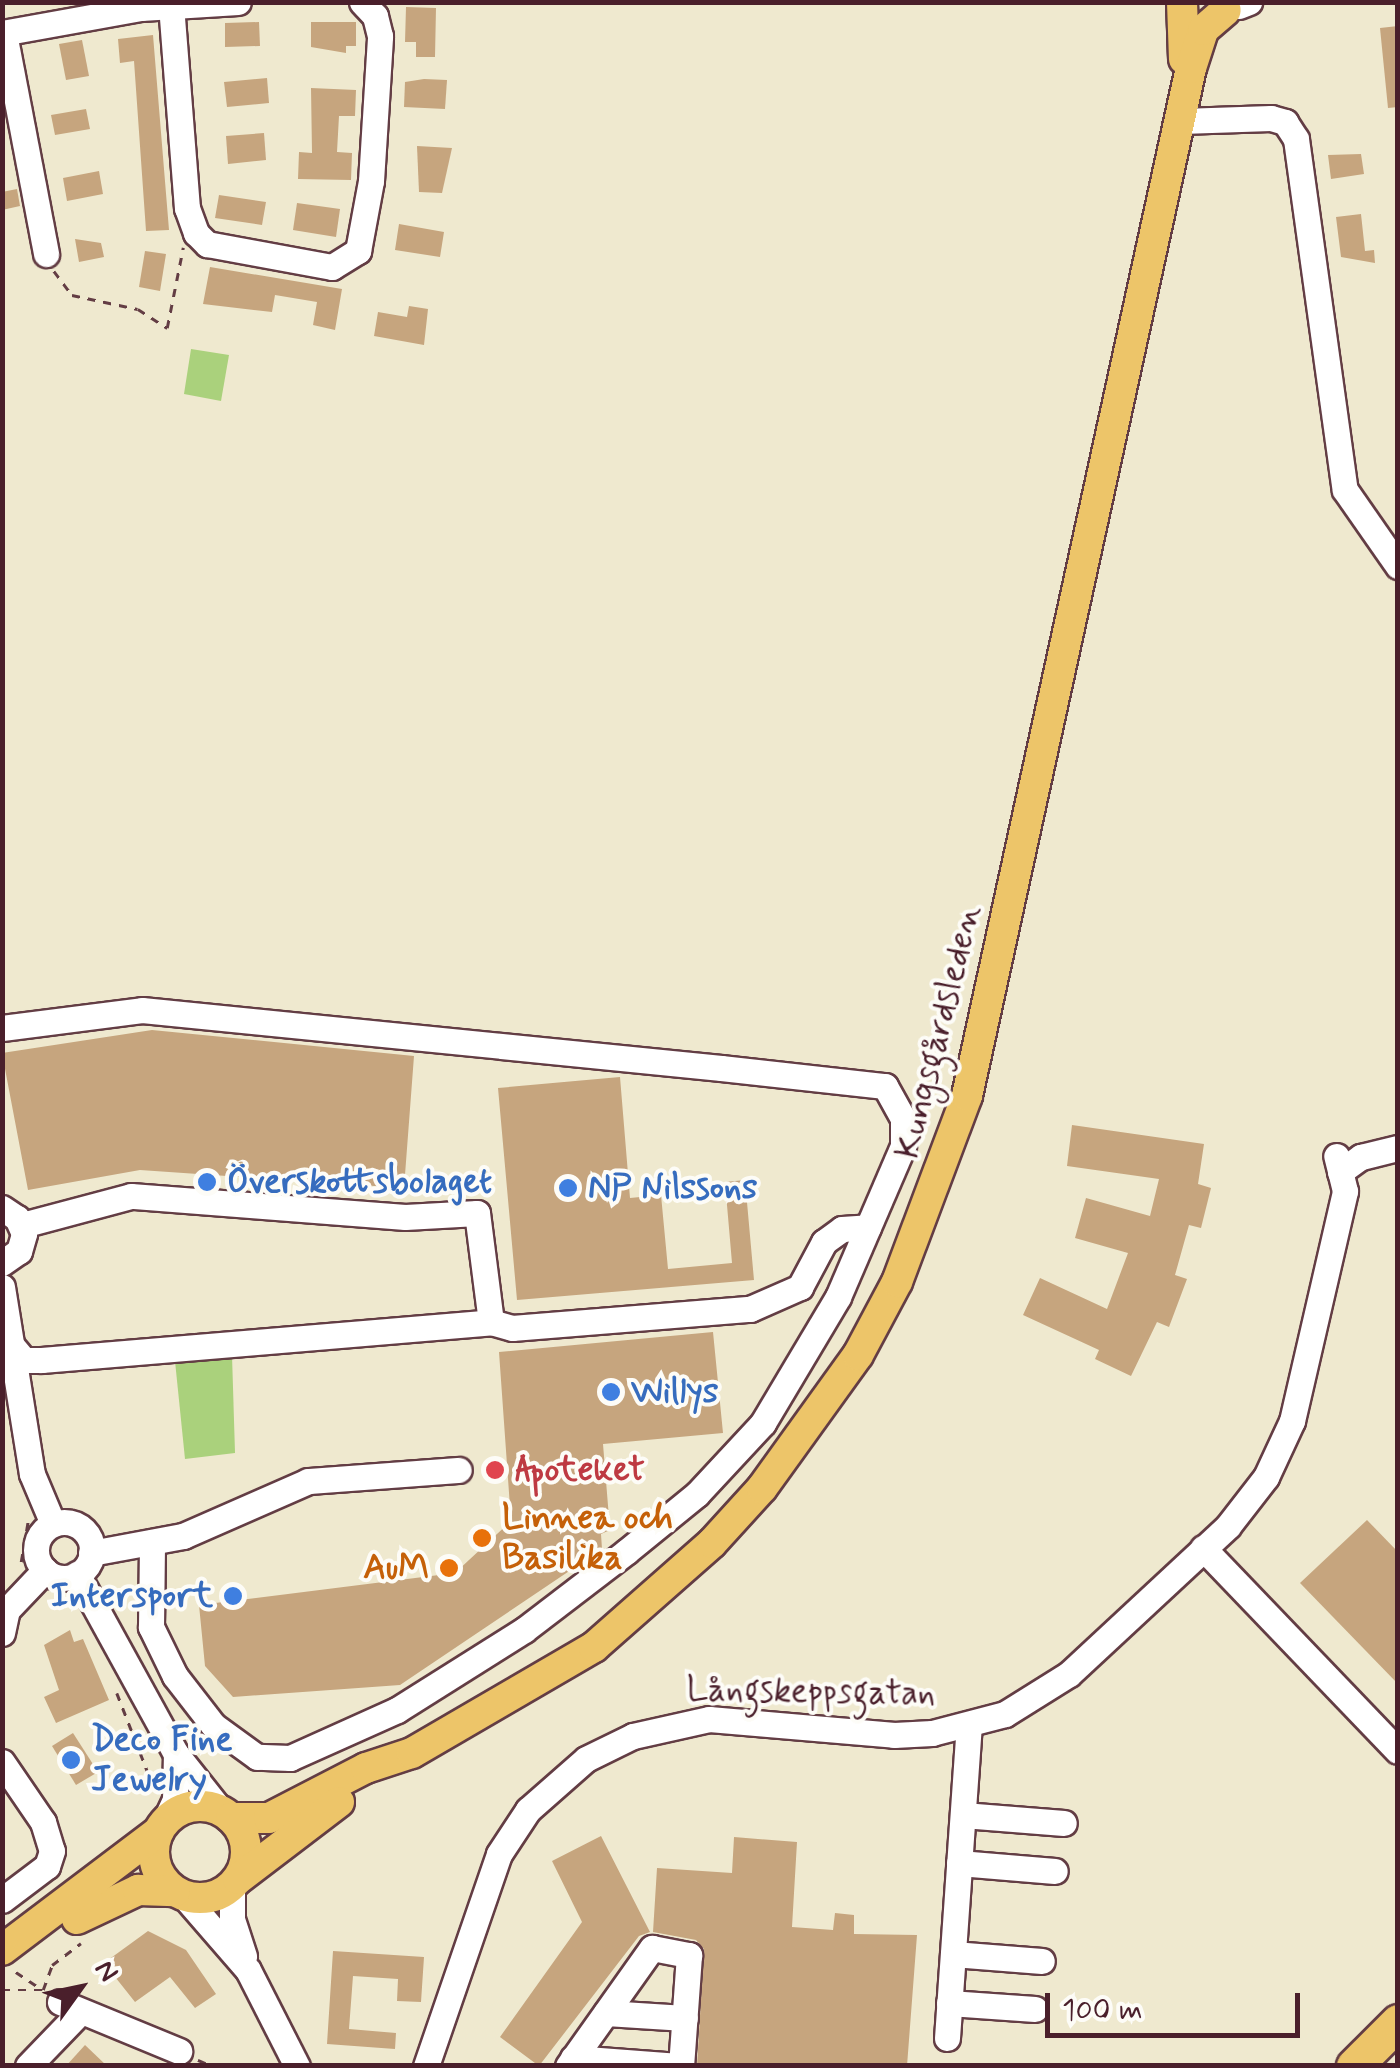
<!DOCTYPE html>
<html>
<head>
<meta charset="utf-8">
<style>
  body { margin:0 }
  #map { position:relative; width:1400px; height:2068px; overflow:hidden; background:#efe9cf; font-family:Mynerve,sans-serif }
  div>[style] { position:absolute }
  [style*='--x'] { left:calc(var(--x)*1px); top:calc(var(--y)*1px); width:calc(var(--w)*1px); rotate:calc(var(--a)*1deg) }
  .green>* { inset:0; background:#aad17c }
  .building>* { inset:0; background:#c6a57e }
  .path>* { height:2.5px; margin-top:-1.25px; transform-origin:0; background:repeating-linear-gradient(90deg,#633d44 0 8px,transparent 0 16px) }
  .roads { filter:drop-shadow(2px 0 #633d44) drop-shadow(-2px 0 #633d44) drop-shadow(0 2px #633d44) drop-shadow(0 -2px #633d44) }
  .minor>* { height:25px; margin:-12.5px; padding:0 12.5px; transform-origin:12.5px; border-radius:12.5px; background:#fff }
  .minor>.ring { margin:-12.5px; padding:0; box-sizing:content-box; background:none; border:25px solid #fff; border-radius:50% }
  .major>* { height:30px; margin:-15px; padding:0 15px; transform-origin:15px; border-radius:15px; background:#edc569 }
  .major>.ring { margin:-15px; padding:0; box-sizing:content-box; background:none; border:30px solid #edc569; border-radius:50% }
  .highway>* { height:35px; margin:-17.5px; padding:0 17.5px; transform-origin:17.5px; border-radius:17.5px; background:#edc569 }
  .dots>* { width:28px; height:28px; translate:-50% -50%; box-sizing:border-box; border:5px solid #fdfcf7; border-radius:50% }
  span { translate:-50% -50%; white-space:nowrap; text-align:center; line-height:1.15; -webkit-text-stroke:8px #fdfcf7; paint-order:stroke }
  .street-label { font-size:35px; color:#4a1f2b }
  .shop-label { font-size:35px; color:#366cbe; font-weight:700 }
  .left { translate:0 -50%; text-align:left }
  .right { translate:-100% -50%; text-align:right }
  .health-label { font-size:35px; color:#be3a42; font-weight:700 }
  .food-label { font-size:35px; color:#c56008; font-weight:700 }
  .frame { position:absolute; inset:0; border:5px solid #4a1f2b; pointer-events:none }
  .north { position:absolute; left:30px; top:1938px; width:100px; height:100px; -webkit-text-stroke:8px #fdfcf7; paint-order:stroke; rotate:57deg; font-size:28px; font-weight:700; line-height:40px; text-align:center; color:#4a1f2b }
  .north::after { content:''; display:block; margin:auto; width:35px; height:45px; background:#4a1f2b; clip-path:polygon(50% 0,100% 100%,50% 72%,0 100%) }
  .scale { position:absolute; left:1045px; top:1993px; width:255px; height:45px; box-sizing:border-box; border:5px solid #4a1f2b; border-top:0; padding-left:12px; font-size:30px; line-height:35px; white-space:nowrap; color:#4a1f2b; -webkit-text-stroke:8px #fdfcf7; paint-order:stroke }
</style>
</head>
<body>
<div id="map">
  <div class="green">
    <div style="clip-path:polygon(191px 349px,229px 355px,221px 401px,184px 394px)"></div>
    <div style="clip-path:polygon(232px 1355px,235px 1453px,185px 1459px,175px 1361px)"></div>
  </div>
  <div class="building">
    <div style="clip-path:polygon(406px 7px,436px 8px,435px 57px,416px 57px,416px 42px,405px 42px)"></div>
    <div style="clip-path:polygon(259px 22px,260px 46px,225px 47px,225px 23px)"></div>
    <div style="clip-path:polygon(311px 22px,356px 22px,356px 46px,346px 46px,346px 53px,311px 47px)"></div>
    <div style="clip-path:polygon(1398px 26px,1398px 107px,1388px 108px,1380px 28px)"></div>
    <div style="clip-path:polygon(153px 35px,169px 230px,146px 231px,134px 61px,120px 63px,118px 39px)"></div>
    <div style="clip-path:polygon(82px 40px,89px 76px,66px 80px,59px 44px)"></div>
    <div style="clip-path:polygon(267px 78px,269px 103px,227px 107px,224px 82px)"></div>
    <div style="clip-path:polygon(424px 79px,447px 80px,445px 109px,404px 107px,405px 82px)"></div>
    <div style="clip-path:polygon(311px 88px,356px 90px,355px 116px,339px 116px,337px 152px,352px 153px,351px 180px,298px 179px,299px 152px,312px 153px)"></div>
    <div style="clip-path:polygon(86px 109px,90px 129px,55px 135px,51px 115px)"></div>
    <div style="clip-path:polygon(264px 133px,266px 160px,228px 164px,226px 136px)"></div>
    <div style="clip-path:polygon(417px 146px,452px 148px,442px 193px,419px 192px)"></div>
    <div style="clip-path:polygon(1361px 154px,1364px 174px,1331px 179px,1328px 155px)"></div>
    <div style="clip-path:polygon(99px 171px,103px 194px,67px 201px,63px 178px)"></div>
    <div style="clip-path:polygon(17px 189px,20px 206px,2px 210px,2px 192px)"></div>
    <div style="clip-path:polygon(219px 195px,266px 202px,262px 225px,215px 218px)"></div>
    <div style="clip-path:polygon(297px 203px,340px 209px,336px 237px,293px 230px)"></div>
    <div style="clip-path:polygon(1361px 214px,1365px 251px,1374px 250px,1375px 263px,1341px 257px,1336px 217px)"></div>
    <div style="clip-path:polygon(399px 224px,444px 232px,440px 257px,395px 250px)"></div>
    <div style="clip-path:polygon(75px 239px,101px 243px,104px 257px,79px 262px)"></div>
    <div style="clip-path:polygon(145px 251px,166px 254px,160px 291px,139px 287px)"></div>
    <div style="clip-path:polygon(210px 267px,342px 289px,335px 330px,313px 325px,317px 302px,275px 295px,272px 312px,203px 304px)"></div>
    <div style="clip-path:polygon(409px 306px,428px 309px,424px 345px,374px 336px,378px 312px,407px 317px)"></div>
    <div style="clip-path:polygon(152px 1030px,414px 1056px,404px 1188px,140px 1170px,28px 1190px,2px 1053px)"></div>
    <div style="clip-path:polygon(620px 1077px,630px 1198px,661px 1195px,668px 1269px,732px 1263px,725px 1182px,745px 1180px,754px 1280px,517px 1300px,498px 1088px)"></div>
    <div style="clip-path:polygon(1072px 1125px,1204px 1144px,1198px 1184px,1211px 1188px,1201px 1228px,1189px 1225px,1175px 1275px,1187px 1279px,1169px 1327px,1157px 1322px,1131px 1376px,1095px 1359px,1099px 1350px,1023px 1315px,1040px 1278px,1107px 1309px,1128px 1253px,1075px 1238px,1086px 1198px,1150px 1216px,1159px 1179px,1067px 1166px)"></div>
    <div style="clip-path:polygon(713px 1332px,723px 1433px,603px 1444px,610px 1530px,601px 1534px,602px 1549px,400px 1685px,233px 1697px,205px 1666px,199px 1605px,455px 1573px,511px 1521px,499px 1352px)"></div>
    <div style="clip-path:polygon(1367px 1520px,1398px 1552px,1398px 1684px,1300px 1583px)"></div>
    <div style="clip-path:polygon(70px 1630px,74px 1642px,83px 1639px,109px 1700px,56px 1723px,44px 1697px,59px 1690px,44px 1645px)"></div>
    <div style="clip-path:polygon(73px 1733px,98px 1772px,76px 1785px,52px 1746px)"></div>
    <div style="clip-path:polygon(601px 1836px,650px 1932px,639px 1936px,539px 2066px,500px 2037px,582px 1922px,552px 1861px)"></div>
    <div style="clip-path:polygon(734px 1837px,797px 1842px,792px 1927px,833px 1930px,835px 1913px,854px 1915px,854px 1934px,917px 1935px,907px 2066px,697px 2066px,704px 1949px,696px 1940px,653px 1932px,657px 1868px,732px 1873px)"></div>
    <div style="clip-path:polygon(148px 1931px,186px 1950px,216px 1994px,195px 2008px,170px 1977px,135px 2002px,104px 1963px)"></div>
    <div style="clip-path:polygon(333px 1951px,424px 1957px,421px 2002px,397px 2001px,398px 1979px,353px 1976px,349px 2029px,396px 2033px,395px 2049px,327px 2044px)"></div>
    <div style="clip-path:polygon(85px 2045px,107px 2066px,66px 2066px)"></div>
  </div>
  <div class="path">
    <div style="--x:54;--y:271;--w:30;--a:53"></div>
    <div style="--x:72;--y:295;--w:67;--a:12"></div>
    <div style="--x:138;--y:309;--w:35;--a:33"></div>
    <div style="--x:167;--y:328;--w:82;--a:-78.7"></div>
    <div style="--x:21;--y:1562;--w:42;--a:-80.3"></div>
    <div style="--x:117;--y:1693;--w:97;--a:68.7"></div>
    <div style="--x:16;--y:1972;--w:32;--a:34"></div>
    <div style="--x:2;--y:1990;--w:41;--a:0"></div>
    <div style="--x:43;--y:1990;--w:27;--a:-70"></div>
    <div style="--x:52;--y:1965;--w:36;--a:-37"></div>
    <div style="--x:198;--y:2060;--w:15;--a:23"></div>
  </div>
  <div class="roads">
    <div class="minor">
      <div style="--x:171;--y:5;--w:204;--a:85.5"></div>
      <div style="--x:187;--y:208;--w:27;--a:70"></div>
      <div style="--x:196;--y:233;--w:16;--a:45"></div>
      <div style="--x:207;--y:244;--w:127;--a:10.4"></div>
      <div style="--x:332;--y:267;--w:31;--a:-32"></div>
      <div style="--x:358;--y:251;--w:71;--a:-79.5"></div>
      <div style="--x:371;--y:181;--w:145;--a:-86.4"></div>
      <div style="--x:380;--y:36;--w:21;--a:-104"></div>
      <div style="--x:375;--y:16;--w:19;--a:-133"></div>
      <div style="--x:1239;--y:6;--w:11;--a:-22"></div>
      <div style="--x:2;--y:33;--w:141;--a:-10.2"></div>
      <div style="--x:141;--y:8;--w:97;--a:-3.5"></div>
      <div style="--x:4;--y:33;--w:225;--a:79.2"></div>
      <div style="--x:1181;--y:121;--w:90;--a:-1.9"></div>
      <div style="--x:1271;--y:118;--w:15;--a:16"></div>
      <div style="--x:1285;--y:122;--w:20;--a:57"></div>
      <div style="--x:1296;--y:139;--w:354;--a:82.1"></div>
      <div style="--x:1345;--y:490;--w:93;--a:55.1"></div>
      <div style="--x:2;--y:1028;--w:141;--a:-7.3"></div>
      <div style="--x:142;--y:1010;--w:582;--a:5.72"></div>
      <div style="--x:721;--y:1068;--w:165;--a:6.3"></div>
      <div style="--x:885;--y:1086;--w:37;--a:61"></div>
      <div style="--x:903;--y:1118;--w:28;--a:90"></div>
      <div style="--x:903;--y:1146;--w:164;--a:113.3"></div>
      <div style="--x:838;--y:1297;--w:147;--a:120.8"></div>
      <div style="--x:763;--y:1423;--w:97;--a:132.9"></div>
      <div style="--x:697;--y:1494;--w:92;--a:140.8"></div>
      <div style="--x:626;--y:1552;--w:128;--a:142.6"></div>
      <div style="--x:524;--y:1630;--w:150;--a:147.8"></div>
      <div style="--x:397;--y:1710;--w:117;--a:155.8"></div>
      <div style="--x:290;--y:1758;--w:33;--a:-178"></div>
      <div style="--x:257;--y:1757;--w:54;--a:-144"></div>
      <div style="--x:213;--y:1725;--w:62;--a:-127.8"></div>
      <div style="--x:175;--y:1676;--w:55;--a:-116.1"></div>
      <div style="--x:151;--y:1627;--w:85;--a:-89.3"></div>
      <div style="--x:1340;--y:1172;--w:26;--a:-36"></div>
      <div style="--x:1361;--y:1157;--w:38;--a:-14"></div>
      <div style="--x:2;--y:1208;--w:18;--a:34"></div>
      <div style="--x:17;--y:1218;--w:17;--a:66"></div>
      <div style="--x:24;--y:1234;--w:18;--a:106"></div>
      <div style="--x:19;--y:1251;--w:21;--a:145"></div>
      <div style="--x:2;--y:1287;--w:189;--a:80.9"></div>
      <div style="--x:32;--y:1474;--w:54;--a:67.2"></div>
      <div style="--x:491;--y:1322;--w:22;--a:16"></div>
      <div style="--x:512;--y:1328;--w:239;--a:-4.6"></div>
      <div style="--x:750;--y:1309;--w:55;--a:-23.7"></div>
      <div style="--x:800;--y:1287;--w:51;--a:-61.9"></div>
      <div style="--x:824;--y:1242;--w:22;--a:-36"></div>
      <div style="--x:842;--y:1229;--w:26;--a:-4"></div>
      <div style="--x:13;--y:1347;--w:17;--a:50"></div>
      <div style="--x:24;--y:1360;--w:18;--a:0"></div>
      <div style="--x:42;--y:1360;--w:451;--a:-4.8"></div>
      <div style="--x:491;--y:1322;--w:110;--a:-97.3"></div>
      <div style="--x:477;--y:1213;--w:72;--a:176.8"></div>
      <div style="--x:405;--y:1217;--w:275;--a:-175.6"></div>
      <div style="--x:131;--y:1196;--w:113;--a:165.1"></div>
      <div class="ring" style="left:36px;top:1522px;width:31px;height:31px"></div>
      <div style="--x:1203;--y:1548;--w:281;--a:46.2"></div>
      <div style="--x:91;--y:1553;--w:94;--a:-10.5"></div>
      <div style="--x:183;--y:1536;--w:137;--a:-23.7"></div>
      <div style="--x:308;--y:1481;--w:151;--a:-4.2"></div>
      <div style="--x:77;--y:1574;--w:205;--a:61.2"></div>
      <div style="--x:176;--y:1754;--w:74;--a:51.6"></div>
      <div style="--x:2;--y:1633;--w:24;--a:-78"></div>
      <div style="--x:7;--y:1610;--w:55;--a:-46.5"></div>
      <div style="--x:2;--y:1762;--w:73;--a:55.7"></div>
      <div style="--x:43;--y:1822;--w:30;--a:73"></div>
      <div style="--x:52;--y:1851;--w:16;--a:108"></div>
      <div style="--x:47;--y:1866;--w:56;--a:142.9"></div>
      <div style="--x:963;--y:1815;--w:101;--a:4.5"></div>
      <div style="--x:165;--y:1821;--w:23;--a:-65"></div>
      <div style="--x:175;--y:1800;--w:46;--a:-88.8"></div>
      <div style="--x:959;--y:1863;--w:96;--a:4.8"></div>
      <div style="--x:232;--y:1886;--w:33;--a:90"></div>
      <div style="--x:232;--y:1919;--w:39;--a:72"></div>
      <div style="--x:183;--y:1895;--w:99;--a:49.1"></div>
      <div style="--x:248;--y:1970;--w:108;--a:63"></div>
      <div style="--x:953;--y:1954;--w:89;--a:4.5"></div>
      <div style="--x:60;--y:2002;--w:129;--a:22.4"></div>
      <div style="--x:949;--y:2003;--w:86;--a:4"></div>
      <div style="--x:606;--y:2013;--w:79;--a:3.6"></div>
      <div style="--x:947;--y:2038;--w:313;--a:-86"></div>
      <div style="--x:573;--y:2058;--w:106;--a:4.3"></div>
      <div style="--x:28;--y:2066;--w:75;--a:-46.1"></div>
      <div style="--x:426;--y:2066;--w:224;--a:-71"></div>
      <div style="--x:499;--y:1854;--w:53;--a:-56.6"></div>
      <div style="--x:528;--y:1810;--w:77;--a:-41.3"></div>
      <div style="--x:586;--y:1759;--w:52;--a:-26.1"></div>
      <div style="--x:633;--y:1736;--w:78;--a:-12.6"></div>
      <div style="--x:709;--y:1719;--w:186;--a:4.9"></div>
      <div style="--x:894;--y:1735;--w:38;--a:-3"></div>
      <div style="--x:932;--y:1733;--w:75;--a:-14.6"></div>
      <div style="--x:1005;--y:1714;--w:75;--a:-32"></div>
      <div style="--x:1069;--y:1674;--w:217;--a:-42.9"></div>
      <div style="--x:1228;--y:1526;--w:62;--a:-52.2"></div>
      <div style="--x:1266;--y:1477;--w:62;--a:-65.1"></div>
      <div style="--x:1292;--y:1421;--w:236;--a:-77"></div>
      <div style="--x:1345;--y:1191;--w:36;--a:-104"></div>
      <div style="--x:568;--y:2066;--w:145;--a:-54.6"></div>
      <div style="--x:652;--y:1948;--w:38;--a:11"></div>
      <div style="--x:689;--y:1955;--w:111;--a:94.1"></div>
    </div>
    <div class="major">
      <div style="--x:1182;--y:2;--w:57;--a:88"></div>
      <div class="ring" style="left:154px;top:1806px;width:62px;height:62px"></div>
      <div style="--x:231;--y:1818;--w:38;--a:0"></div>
      <div style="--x:269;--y:1818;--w:109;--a:-27.3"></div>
      <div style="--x:366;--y:1768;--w:48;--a:-18.1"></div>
      <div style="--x:412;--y:1753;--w:211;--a:-30.2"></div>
      <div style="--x:594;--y:1647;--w:157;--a:-41.4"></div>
      <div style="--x:712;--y:1543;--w:74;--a:-47.7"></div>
      <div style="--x:762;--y:1488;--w:164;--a:-54.2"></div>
      <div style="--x:858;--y:1355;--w:83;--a:-61.9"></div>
      <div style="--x:897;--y:1282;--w:199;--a:-69.4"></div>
      <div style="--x:967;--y:1096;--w:1052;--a:-77.71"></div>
      <div style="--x:1191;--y:68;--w:40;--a:-72"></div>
      <div style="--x:1203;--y:30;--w:30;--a:-41"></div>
      <div style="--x:238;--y:1879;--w:127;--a:-37.3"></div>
      <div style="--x:77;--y:1919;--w:68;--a:-25.4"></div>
      <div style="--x:138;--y:1890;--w:37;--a:2"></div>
      <div style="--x:2;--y:1950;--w:196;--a:-37.1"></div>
    </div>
    <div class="highway">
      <div style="--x:1354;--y:2066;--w:62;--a:-45"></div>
    </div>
  </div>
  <div class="dots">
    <div style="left:207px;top:1182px;background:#3f7fe0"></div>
    <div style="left:568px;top:1188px;background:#3f7fe0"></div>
    <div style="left:611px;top:1392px;background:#3f7fe0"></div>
    <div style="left:495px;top:1470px;background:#e0444e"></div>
    <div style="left:482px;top:1538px;background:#e8710a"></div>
    <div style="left:449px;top:1568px;background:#e8710a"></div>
    <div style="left:233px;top:1596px;background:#3f7fe0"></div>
    <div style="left:71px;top:1760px;background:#3f7fe0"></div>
  </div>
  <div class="street-label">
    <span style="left:939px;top:1032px;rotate:-76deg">Kungsgårdsleden</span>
    <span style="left:811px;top:1692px;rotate:1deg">Långskeppsgatan</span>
  </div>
  <div class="shop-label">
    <span class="left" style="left:227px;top:1182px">Överskottsbolaget</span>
    <span class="left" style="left:588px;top:1188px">NP Nilssons</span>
    <span class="left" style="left:631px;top:1392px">Willys</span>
    <span class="right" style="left:213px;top:1596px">Intersport</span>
    <span class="left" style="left:91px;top:1760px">Deco Fine<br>Jewelry</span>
  </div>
  <div class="health-label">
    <span class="left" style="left:515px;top:1470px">Apoteket</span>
  </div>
  <div class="food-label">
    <span class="left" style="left:502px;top:1538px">Linnea och<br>Basilika</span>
    <span class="right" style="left:429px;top:1568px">AuM</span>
  </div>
  <div class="frame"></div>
  <div class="north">N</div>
  <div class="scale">100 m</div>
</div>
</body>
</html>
